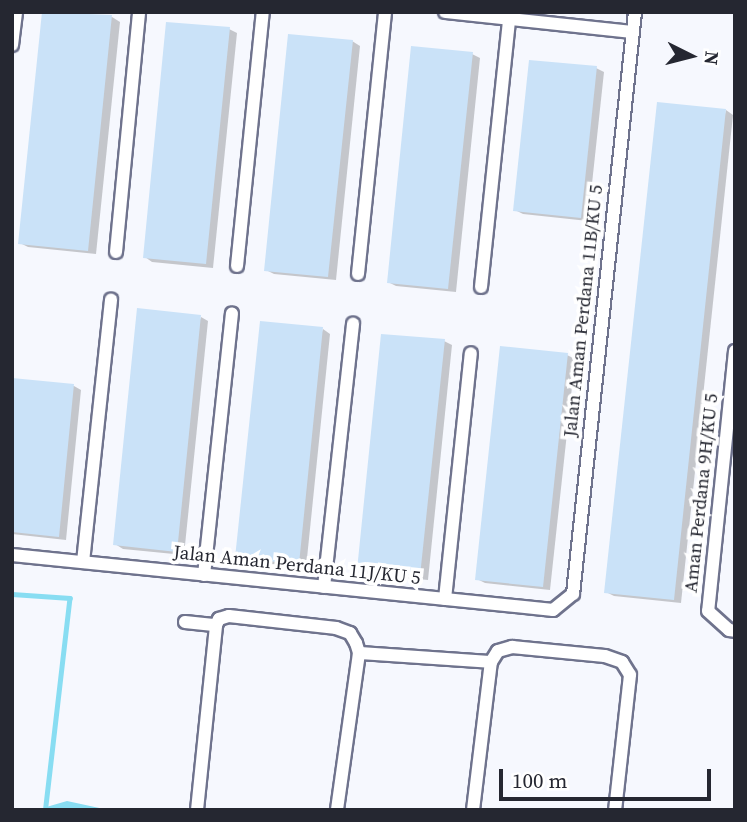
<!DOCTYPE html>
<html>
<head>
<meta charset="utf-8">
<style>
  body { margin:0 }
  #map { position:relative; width:747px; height:822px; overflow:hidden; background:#f6f8fe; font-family:"Source Serif 4",serif }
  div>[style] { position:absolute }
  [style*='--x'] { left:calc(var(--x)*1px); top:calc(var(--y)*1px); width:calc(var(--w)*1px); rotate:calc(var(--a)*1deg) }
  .water>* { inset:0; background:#88ddf2 }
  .shadow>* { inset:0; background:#0003 }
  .stream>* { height:4.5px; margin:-2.25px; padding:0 2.25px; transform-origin:2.25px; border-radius:2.25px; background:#88ddf2 }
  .building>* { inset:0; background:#cae2f8 }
  .roads { filter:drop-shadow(2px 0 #6f738d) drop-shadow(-2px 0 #6f738d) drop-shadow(0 2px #6f738d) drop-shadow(0 -2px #6f738d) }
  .street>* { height:12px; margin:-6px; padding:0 6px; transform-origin:6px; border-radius:6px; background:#fff }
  span { translate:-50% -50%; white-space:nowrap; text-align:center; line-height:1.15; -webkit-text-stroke:7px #fff; paint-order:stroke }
  .street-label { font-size:19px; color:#252731 }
  .frame { position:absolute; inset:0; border:14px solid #252731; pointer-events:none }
  .north { position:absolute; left:656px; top:21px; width:70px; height:70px; -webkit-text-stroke:5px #fff; paint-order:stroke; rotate:96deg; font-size:19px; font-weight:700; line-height:28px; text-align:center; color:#252731 }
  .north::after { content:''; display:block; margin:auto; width:24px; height:32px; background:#252731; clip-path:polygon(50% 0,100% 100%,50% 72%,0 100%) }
  .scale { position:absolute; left:499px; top:769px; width:212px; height:32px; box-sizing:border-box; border:4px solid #252731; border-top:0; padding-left:9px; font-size:21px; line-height:24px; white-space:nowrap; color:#252731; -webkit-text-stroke:5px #fff; paint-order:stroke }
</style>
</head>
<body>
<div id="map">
  <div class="water">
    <div style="clip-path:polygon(67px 801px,104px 809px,105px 810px,36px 810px)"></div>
  </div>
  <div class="shadow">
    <div style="clip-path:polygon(44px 12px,112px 17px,120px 22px,96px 254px,28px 247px,20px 243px)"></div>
    <div style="clip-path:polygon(229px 29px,237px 33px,213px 268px,152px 262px,145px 257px)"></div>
    <div style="clip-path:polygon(352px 41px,360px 46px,336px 280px,274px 274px,266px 270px)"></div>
    <div style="clip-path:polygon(472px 54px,480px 58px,456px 292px,396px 286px,388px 282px)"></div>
    <div style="clip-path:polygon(596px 68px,604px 72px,588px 221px,523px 214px,515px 210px)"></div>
    <div style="clip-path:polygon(726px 110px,733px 115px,681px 603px,614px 596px,606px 592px)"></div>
    <div style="clip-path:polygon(201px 317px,208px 321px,184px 555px,123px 549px,115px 544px)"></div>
    <div style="clip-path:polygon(323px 329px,330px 334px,306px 568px,245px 561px,237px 557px)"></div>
    <div style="clip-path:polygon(444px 341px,452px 345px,428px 580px,366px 574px,359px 569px)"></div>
    <div style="clip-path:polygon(567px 355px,575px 359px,550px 590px,485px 583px,477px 579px)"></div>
    <div style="clip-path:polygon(12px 379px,74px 386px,81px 390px,66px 540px,12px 534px)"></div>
  </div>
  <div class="stream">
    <div style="--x:12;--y:594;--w:58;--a:3.9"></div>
    <div style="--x:70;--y:598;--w:210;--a:96.6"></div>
  </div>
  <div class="building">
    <div style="clip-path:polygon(42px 12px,112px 15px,88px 251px,18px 244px)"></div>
    <div style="clip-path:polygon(166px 22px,230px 27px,206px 264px,143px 258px)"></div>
    <div style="clip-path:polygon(288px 34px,353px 40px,328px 277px,264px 271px)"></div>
    <div style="clip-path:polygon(411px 46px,473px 52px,448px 289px,387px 283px)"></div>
    <div style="clip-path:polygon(529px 60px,597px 66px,581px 218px,513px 211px)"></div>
    <div style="clip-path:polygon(657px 102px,726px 109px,674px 600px,604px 593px)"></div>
    <div style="clip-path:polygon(137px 308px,201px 315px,177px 552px,113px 545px)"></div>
    <div style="clip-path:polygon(260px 321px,323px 327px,299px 564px,235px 558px)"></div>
    <div style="clip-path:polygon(381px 334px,445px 339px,420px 576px,357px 570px)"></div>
    <div style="clip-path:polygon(500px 346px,568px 353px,543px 587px,475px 580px)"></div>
    <div style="clip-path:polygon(12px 378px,74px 384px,59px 537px,12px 532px)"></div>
  </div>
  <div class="roads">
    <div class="street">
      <div style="--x:445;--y:12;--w:187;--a:6.1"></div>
      <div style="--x:12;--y:45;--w:33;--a:-83"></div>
      <div style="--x:116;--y:252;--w:241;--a:-84.5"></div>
      <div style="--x:237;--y:266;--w:255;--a:-84.2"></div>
      <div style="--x:358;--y:274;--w:263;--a:-84.1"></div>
      <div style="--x:481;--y:287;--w:269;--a:-84"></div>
      <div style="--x:735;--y:351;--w:261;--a:95.9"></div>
      <div style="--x:708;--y:611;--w:28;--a:42"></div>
      <div style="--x:729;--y:630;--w:6;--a:9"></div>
      <div style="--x:12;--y:555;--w:544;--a:5.8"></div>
      <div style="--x:553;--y:610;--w:26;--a:-39"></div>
      <div style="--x:573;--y:594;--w:585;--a:-83.92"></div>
      <div style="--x:83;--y:562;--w:264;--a:-83.9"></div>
      <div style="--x:204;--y:575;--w:263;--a:-83.9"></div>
      <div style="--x:324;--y:587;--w:265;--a:-83.7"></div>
      <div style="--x:445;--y:599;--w:247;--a:-84"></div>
      <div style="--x:185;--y:622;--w:31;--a:6"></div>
      <div style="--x:359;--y:653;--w:132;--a:3.9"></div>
      <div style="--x:197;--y:810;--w:186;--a:-84.1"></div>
      <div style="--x:216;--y:625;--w:7;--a:-63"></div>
      <div style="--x:219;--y:619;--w:10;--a:-17"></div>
      <div style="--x:229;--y:616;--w:108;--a:6.4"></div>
      <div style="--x:336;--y:628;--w:15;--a:20"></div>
      <div style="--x:350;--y:633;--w:12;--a:59"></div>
      <div style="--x:356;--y:643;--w:10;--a:73"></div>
      <div style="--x:359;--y:653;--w:159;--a:98"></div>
      <div style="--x:473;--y:810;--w:149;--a:-83.1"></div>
      <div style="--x:491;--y:662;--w:13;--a:-58"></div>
      <div style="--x:498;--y:651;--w:15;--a:-16"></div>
      <div style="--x:512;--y:647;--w:93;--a:5.5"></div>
      <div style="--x:605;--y:656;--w:18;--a:19"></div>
      <div style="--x:622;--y:662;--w:15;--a:58"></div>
      <div style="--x:630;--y:675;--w:136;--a:96.3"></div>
    </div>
  </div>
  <div class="street-label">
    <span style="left:583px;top:311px;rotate:-84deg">Jalan Aman Perdana 11B/KU 5</span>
    <span style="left:701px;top:493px;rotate:-84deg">Aman Perdana 9H/KU 5</span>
    <span style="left:297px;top:565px;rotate:6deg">Jalan Aman Perdana 11J/KU 5</span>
  </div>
  <div class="frame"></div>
  <div class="north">N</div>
  <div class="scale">100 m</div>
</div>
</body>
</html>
